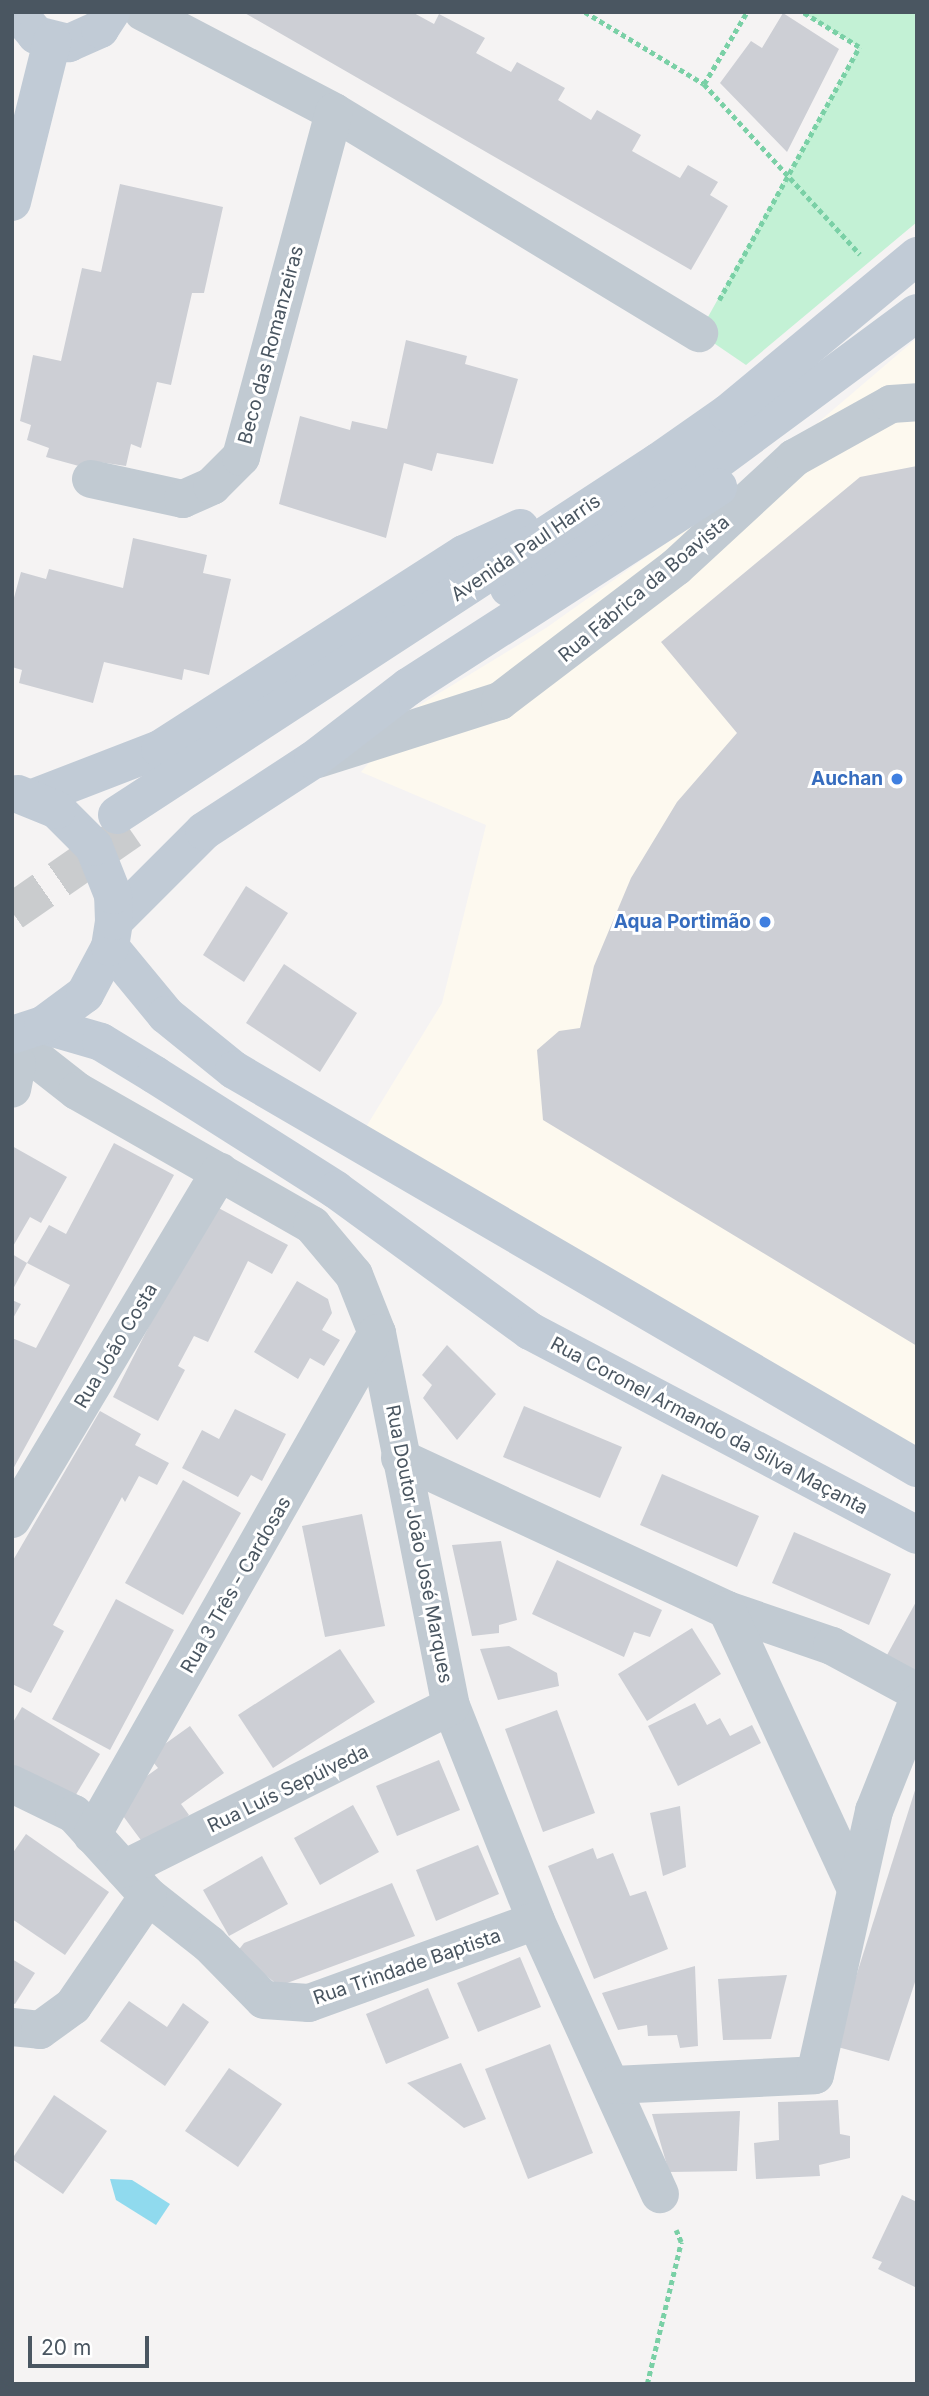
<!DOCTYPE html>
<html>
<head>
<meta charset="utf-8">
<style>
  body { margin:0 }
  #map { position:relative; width:929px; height:2396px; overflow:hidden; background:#f5f3f3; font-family:Inter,sans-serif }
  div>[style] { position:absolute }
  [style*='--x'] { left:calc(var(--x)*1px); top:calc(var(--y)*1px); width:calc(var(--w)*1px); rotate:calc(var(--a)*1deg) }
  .commercial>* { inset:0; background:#fdf9ef }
  .green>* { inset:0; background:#c3f1d5 }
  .water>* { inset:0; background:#90daee }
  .building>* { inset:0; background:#cdcfd5 }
  .secondary-tunnel>* { height:38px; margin-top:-19px; transform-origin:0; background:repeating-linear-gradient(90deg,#caccce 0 38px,transparent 0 57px) }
  .path>* { height:4.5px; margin-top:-2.25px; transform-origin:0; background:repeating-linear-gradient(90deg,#7ad0a6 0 5px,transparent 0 8.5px) }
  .minor>* { height:38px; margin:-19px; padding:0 19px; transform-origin:19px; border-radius:19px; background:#c1cad2 }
  .secondary>* { height:38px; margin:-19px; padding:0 19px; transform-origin:19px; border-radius:19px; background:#c1cbd6 }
  .dots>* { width:19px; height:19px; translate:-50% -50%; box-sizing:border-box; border:4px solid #fff; border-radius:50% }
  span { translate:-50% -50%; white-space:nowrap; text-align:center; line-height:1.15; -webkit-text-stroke:6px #fff; paint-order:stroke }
  .street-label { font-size:19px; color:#4a5661 }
  .shop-label { font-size:19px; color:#366cbe; font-weight:700 }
  .right { translate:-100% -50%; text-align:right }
  .frame { position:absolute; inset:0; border:14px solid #4a5661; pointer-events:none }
  .scale { position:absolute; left:28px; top:2336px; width:121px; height:32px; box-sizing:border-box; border:4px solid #4a5661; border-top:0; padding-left:9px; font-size:21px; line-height:24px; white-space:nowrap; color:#4a5661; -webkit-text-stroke:5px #fff; paint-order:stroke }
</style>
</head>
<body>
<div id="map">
  <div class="commercial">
    <div style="clip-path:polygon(917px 338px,917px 1468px,355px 1145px,442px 1003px,486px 825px,361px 772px,418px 706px,546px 628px,732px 496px)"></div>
  </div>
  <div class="green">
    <div style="clip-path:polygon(802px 12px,917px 12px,917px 222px,746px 365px,699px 333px,859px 47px)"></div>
  </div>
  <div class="water">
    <div style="clip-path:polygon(110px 2179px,132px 2180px,170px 2204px,156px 2225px,116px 2200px)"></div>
  </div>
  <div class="building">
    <div style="clip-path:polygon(243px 12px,412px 12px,434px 24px,439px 14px,485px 38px,476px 53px,511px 72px,517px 62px,565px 88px,558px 100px,591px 120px,597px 110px,641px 135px,632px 151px,680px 178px,688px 165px,718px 182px,710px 195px,728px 206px,691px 270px)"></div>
    <div style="clip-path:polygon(783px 13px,839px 49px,787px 152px,720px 83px,751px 41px,762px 48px)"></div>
    <div style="clip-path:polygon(120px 184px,223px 207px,204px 293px,192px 293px,171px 385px,157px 382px,141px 448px,131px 444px,126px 466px,99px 462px,97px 471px,46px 457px,49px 448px,27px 440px,31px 425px,20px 421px,33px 355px,61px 361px,82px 268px,101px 272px)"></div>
    <div style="clip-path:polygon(406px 340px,467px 356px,465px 364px,518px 379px,493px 464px,437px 453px,432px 471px,404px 463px,386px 538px,279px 504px,300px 416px,350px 430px,352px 421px,387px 429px)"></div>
    <div style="clip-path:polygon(917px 466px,917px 1346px,543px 1120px,537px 1050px,559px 1031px,580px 1028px,594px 966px,631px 878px,677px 802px,737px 733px,661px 642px,860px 477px)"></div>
    <div style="clip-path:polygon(133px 538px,207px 555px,203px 573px,231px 579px,209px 675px,184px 669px,182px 680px,104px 662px,93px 703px,19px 683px,22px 670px,12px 667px,12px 605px,21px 572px,46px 579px,49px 569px,123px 588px)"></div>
    <div style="clip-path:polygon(246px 886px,288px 913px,244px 982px,203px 955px)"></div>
    <div style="clip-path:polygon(284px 964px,357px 1013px,320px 1072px,246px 1023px)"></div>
    <div style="clip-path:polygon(114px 1143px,174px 1175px,12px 1471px,12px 1338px,36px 1348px,70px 1285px,27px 1263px,49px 1225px,66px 1234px)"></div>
    <div style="clip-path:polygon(12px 1146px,67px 1177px,41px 1223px,30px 1217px,12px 1248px)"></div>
    <div style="clip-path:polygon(211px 1204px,288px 1245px,272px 1274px,248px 1261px,208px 1342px,194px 1336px,178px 1366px,185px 1370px,158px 1421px,113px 1397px)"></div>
    <div style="clip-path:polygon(12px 1254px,27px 1263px,12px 1291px)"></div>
    <div style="clip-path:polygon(297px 1281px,328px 1299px,332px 1313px,322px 1330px,340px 1340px,324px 1366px,310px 1358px,298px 1379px,254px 1352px)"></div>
    <div style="clip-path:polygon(12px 1300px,21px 1304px,12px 1320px)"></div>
    <div style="clip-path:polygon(447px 1345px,496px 1394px,457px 1440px,423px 1398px,432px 1385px,422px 1375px)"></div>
    <div style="clip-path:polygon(524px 1406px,622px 1447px,600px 1498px,503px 1457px)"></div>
    <div style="clip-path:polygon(235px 1409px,286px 1434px,262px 1481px,251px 1475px,238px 1497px,182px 1468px,202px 1430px,219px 1439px)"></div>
    <div style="clip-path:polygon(100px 1411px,141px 1434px,135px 1445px,169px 1463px,157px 1485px,139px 1476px,125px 1502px,122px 1497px,53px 1625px,64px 1631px,31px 1693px,12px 1684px,12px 1562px)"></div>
    <div style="clip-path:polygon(662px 1474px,759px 1516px,737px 1567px,640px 1525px)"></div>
    <div style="clip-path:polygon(183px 1480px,241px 1513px,183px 1615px,125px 1583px)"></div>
    <div style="clip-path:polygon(362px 1514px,385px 1626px,325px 1637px,302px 1526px)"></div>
    <div style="clip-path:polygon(794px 1532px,891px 1574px,869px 1625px,772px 1583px)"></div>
    <div style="clip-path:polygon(501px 1541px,517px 1620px,499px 1625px,499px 1633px,472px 1636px,452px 1545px)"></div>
    <div style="clip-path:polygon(557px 1560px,662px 1610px,650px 1637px,634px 1632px,624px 1657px,532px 1614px)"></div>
    <div style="clip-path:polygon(116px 1599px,174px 1630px,110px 1750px,52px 1719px)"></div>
    <div style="clip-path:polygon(917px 1600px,917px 1672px,887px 1655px)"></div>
    <div style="clip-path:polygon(692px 1628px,721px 1674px,647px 1721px,618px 1674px)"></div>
    <div style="clip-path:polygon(509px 1646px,557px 1673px,559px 1686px,498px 1700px,480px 1649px)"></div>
    <div style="clip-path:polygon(340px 1649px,375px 1702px,273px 1768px,238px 1715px)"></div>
    <div style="clip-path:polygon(695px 1703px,707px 1725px,720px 1718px,730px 1736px,752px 1725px,761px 1743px,678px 1786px,648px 1726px)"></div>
    <div style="clip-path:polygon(22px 1707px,100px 1754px,71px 1803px,12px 1767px,12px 1724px)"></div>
    <div style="clip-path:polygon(557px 1710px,595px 1813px,543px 1832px,505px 1729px)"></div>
    <div style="clip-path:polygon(190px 1726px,224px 1773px,181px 1804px,189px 1815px,146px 1847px,112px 1801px,158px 1768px,148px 1756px)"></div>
    <div style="clip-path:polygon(439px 1760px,460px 1810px,397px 1836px,376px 1786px)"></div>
    <div style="clip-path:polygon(917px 1784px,917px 1976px,889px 2061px,834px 2046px)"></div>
    <div style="clip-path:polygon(353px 1805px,379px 1852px,320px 1885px,294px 1838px)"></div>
    <div style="clip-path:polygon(680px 1806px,686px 1867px,663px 1876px,650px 1813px)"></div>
    <div style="clip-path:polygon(26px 1834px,109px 1892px,65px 1955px,12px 1919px,12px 1854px)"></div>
    <div style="clip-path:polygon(478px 1845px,499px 1894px,436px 1921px,416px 1870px)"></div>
    <div style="clip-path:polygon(593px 1848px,597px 1859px,613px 1853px,630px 1896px,646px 1891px,668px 1949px,594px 1979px,548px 1866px)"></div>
    <div style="clip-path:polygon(262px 1856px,288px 1904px,229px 1936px,203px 1890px)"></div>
    <div style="clip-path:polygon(392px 1883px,415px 1936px,279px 1986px,237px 1952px,244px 1943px)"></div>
    <div style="clip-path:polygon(520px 1957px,541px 2007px,478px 2032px,457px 1983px)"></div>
    <div style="clip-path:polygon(12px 1959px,35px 1973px,15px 2004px,12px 2003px)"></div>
    <div style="clip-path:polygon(695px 1966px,698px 2046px,680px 2048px,677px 2035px,648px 2036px,647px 2025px,618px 2030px,602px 1993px)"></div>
    <div style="clip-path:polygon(787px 1975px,771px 2039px,723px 2040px,718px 1979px)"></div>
    <div style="clip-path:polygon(428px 1988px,449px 2038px,386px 2064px,366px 2014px)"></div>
    <div style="clip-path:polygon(129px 2001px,167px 2027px,183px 2003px,209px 2022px,165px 2086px,100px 2041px)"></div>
    <div style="clip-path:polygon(550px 2044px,593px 2153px,528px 2179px,485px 2069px)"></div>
    <div style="clip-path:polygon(461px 2063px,486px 2119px,464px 2128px,407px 2083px)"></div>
    <div style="clip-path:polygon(229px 2068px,282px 2104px,238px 2167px,185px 2131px)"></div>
    <div style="clip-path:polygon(54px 2095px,107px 2131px,63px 2194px,12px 2159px)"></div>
    <div style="clip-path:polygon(838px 2100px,840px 2134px,850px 2136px,850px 2158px,819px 2165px,820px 2176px,756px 2179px,754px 2143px,779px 2140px,778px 2102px)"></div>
    <div style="clip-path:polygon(740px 2111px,737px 2171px,669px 2172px,652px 2114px)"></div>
    <div style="clip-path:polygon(902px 2195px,917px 2202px,917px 2288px,878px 2269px,882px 2262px,872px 2258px)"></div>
  </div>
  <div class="secondary-tunnel">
    <div style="--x:12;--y:912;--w:144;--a:-34.8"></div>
  </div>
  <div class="path">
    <div style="--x:585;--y:12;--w:139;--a:31.2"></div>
    <div style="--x:704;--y:84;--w:231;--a:47.5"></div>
    <div style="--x:704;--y:84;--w:84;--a:-59.2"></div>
    <div style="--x:719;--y:300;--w:289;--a:-61"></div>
    <div style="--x:859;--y:47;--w:67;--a:-148.4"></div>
    <div style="--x:647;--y:2384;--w:146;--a:-76.5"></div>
    <div style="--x:681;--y:2242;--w:13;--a:-113"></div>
  </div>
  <div class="minor">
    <div style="--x:143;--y:12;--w:216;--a:27.6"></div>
    <div style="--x:334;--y:112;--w:427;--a:31.2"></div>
    <div style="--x:91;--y:479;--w:94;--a:12.3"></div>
    <div style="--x:183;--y:499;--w:32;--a:-24"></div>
    <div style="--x:212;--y:486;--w:41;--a:-45"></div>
    <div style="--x:241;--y:457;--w:357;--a:-74.9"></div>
    <div style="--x:318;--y:759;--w:191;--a:-17.7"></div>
    <div style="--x:500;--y:701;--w:221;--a:-37.3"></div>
    <div style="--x:676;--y:567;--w:161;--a:-42.7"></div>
    <div style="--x:794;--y:458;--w:111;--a:-29.1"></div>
    <div style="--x:891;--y:404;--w:26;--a:-4"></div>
    <div style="--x:18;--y:1034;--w:36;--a:52"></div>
    <div style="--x:40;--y:1062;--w:47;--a:38.1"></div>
    <div style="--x:77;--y:1091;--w:271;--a:29.7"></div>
    <div style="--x:312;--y:1225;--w:65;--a:50"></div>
    <div style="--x:354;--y:1275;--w:62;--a:68.4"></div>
    <div style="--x:377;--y:1333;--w:380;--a:78.8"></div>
    <div style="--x:451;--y:1706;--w:231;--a:68.4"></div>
    <div style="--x:536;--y:1921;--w:300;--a:65.6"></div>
    <div style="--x:12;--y:1049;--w:16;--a:72"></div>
    <div style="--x:17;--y:1064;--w:25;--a:101"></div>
    <div style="--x:400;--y:1458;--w:361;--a:24.9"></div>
    <div style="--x:727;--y:1610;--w:111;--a:18.9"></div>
    <div style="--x:832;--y:1646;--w:97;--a:28.4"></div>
    <div style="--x:12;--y:1519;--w:405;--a:-59.1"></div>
    <div style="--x:727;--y:1610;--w:303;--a:65.2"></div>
    <div style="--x:12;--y:1784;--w:69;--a:25.8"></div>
    <div style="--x:74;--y:1814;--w:110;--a:47.9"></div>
    <div style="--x:148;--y:1896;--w:78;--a:38.2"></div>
    <div style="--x:209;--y:1944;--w:78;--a:45.5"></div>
    <div style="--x:264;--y:2000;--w:45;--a:3.8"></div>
    <div style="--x:309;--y:2003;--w:241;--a:-19.9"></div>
    <div style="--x:92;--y:1835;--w:577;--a:-60.42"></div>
    <div style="--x:124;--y:1869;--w:365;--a:-26.5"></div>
    <div style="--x:12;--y:2027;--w:28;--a:6"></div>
    <div style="--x:40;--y:2030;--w:41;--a:-36"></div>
    <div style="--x:73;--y:2006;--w:133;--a:-55.7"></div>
    <div style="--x:614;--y:2085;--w:201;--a:-2.8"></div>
    <div style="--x:815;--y:2075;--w:271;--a:-77.4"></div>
    <div style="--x:874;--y:1811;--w:116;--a:-68.3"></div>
  </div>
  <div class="secondary">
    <div style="--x:17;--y:12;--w:30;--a:50"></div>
    <div style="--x:36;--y:35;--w:34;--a:14"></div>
    <div style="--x:69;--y:43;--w:34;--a:-24"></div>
    <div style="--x:100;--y:29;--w:20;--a:-57"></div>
    <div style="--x:12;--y:202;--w:166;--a:-76"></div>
    <div style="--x:509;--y:588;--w:240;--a:-31.4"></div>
    <div style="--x:714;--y:463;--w:252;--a:-36.5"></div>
    <div style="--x:33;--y:798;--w:136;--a:-21.1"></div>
    <div style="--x:160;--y:749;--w:361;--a:-32.7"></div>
    <div style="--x:464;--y:554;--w:62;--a:-24.9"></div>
    <div style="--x:117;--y:815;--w:646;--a:-33.12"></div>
    <div style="--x:658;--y:462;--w:85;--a:-35"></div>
    <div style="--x:728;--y:413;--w:246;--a:-39.7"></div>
    <div style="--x:114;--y:921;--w:127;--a:-45"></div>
    <div style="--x:204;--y:831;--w:130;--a:-33.1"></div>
    <div style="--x:313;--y:760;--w:120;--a:-37.5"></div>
    <div style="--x:408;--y:687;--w:369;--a:-32.8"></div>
    <div style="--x:110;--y:947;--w:88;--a:50.5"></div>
    <div style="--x:166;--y:1015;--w:87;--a:39"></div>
    <div style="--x:234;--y:1070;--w:791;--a:30.23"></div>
    <div style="--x:43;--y:1025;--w:60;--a:16.3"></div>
    <div style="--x:101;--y:1042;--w:63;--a:31.4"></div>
    <div style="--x:155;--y:1075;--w:214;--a:32.4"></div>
    <div style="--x:336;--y:1190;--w:240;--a:36"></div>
    <div style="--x:530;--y:1331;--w:437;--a:27.8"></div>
    <div style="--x:12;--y:1035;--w:33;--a:-18"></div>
    <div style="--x:43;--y:1025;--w:52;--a:-36.4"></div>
    <div style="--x:85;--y:994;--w:53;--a:-62"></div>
    <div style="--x:110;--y:947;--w:26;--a:-81"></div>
    <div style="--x:114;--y:921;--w:26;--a:-92"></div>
    <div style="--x:113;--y:895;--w:52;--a:-111.6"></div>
    <div style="--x:94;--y:847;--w:52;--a:-135"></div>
    <div style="--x:57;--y:810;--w:42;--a:-157.7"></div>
  </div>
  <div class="dots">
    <div style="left:897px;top:779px;background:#3f7fe0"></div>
    <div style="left:765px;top:922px;background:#3f7fe0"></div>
  </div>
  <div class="street-label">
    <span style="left:271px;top:345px;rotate:-75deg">Beco das Romanzeiras</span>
    <span style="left:526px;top:548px;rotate:-34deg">Avenida Paul Harris</span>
    <span style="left:644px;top:589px;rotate:-40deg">Rua Fábrica da Boavista</span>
    <span style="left:116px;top:1346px;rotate:-59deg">Rua João Costa</span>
    <span style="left:709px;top:1426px;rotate:28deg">Rua Coronel Armando da Silva Maçanta</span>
    <span style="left:419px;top:1544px;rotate:79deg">Rua Doutor João José Marques</span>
    <span style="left:236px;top:1585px;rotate:-60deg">Rua 3 Três - Cardosas</span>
    <span style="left:288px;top:1789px;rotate:-26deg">Rua Luís Sepúlveda</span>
    <span style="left:407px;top:1967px;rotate:-19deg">Rua Trindade Baptista</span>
  </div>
  <div class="shop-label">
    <span class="right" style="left:883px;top:779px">Auchan</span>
    <span class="right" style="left:751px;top:922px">Aqua Portimão</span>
  </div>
  <div class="frame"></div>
  <div class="scale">20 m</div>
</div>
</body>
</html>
